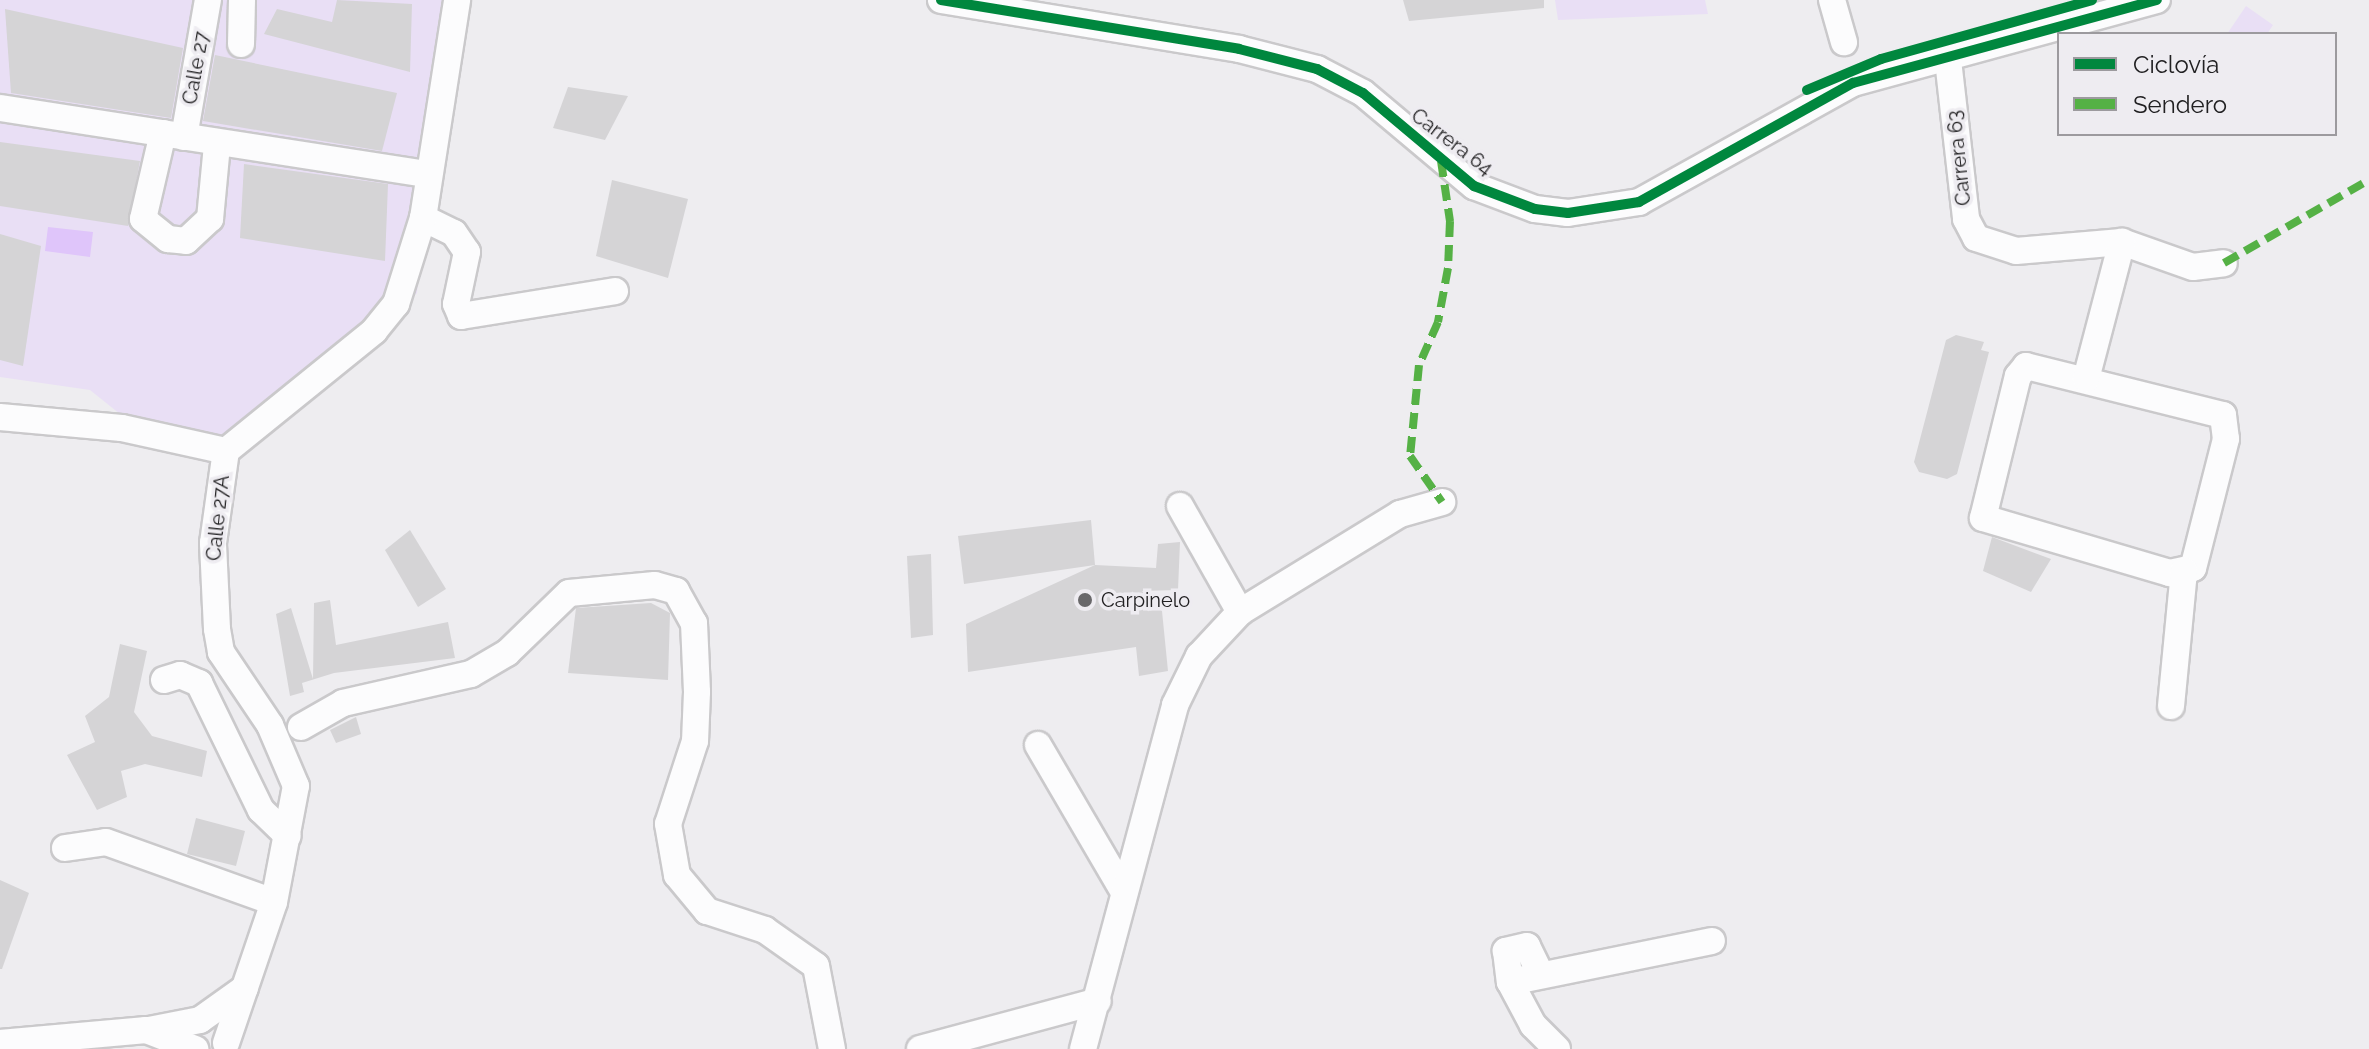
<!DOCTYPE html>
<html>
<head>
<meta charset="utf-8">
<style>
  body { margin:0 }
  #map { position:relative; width:2369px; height:1049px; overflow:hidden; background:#eeedf0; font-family:Raleway,sans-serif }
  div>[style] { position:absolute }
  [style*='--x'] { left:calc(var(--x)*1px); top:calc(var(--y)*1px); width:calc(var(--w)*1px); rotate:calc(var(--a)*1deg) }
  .green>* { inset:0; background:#e9dff5 }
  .water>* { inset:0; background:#dfc5fa }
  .building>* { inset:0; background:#d5d4d6 }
  .roads { filter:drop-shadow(2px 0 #cac9cb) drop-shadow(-2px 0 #cac9cb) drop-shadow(0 2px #cac9cb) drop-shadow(0 -2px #cac9cb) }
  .minor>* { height:26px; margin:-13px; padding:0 13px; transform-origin:13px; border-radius:13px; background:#fcfcfd }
  .quiet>* { height:8px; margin-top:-4px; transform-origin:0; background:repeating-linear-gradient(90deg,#55b145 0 16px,transparent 0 24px) }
  .cycleway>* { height:10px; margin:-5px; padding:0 5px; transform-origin:5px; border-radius:5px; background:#00873e }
  .dots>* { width:22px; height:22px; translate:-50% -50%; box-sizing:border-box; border:4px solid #eeecf1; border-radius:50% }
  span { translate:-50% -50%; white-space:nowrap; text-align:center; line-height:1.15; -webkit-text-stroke:7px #eeecf1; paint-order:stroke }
  .street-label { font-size:20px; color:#212022 }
  .poi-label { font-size:20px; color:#212022 }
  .left { translate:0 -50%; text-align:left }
  .legend { position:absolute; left:2057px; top:32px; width:280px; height:104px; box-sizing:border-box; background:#eeecf1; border:2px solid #9c9a9e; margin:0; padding:10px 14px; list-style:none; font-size:24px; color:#212022 }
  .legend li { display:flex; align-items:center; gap:16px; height:40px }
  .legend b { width:40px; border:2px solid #9c9a9e }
</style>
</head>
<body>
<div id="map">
  <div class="green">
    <div style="clip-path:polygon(0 0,454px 0,426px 142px,417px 293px,228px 470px,160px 446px,90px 390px,0 377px)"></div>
    <div style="clip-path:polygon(1555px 0,1705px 0,1708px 14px,1558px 20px)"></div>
    <div style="clip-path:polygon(2246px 6px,2273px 25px,2267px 34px,2227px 34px)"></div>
  </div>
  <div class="water">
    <div style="clip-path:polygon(48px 227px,93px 232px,90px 257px,45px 251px)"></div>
  </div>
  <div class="building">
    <div style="clip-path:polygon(337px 0,412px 4px,410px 72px,264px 34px,277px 9px,332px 22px)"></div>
    <div style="clip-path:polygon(1403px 0,1544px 0,1544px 8px,1409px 21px)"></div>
    <div style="clip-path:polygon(5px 9px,183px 48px,171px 118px,11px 93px)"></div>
    <div style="clip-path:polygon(215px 55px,397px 93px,382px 151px,203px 121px)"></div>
    <div style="clip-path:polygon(568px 87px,628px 96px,605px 140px,553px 128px)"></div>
    <div style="clip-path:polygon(0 142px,140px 161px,128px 226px,0 206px)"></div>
    <div style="clip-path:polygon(244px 164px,388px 184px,385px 261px,240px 238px)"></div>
    <div style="clip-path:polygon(612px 180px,688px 199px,668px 278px,596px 256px)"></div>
    <div style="clip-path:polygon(0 234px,41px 246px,23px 366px,0 360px)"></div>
    <div style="clip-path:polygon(1956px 335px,1984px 342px,1981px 350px,1989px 352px,1957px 474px,1947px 479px,1919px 472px,1914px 462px,1946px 340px)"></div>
    <div style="clip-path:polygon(1091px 520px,1095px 565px,964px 584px,958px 536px)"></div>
    <div style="clip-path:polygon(410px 530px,446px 589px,418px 607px,385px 550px)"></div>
    <div style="clip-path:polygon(1992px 537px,2051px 559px,2031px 592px,1983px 571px)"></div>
    <div style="clip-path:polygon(1180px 542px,1178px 590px,1142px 591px,1162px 611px,1168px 671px,1139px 676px,1136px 647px,968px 672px,966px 624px,1095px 565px,1156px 568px,1158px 544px)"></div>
    <div style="clip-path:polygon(931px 554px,933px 635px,911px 638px,907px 556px)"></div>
    <div style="clip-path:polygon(330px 600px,336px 645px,448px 622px,455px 658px,334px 673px,302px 683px,304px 692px,290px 696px,276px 614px,291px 608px,313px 679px,314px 603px)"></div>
    <div style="clip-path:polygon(651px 603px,670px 613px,668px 680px,568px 673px,576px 608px)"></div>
    <div style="clip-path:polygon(120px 644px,147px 651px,134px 712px,152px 736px,207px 751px,202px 777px,145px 764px,121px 771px,127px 797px,97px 810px,67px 755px,95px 742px,85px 716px,109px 697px)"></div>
    <div style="clip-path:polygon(356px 717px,361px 734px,336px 743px,330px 730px)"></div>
    <div style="clip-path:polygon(196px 818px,245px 831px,236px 866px,187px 854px)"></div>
    <div style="clip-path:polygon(0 880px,29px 893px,2px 969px,0 969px)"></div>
  </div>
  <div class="roads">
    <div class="minor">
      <div style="--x:941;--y:0;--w:302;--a:9.3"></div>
      <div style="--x:1239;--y:49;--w:81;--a:14.4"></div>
      <div style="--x:1317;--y:69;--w:52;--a:27.6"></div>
      <div style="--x:1363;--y:93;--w:145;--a:40"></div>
      <div style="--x:1474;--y:186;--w:65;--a:20.7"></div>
      <div style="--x:1535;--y:209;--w:33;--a:7"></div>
      <div style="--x:1568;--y:213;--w:72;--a:-8.8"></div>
      <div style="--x:1639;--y:202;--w:245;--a:-29.1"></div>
      <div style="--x:1853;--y:83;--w:315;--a:-15.3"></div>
      <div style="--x:1832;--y:0;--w:44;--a:74.1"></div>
      <div style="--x:241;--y:44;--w:44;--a:-88.7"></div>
      <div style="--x:1948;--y:60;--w:160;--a:83.5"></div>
      <div style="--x:1966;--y:219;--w:21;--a:62"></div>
      <div style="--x:1976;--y:238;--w:42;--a:18"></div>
      <div style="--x:2016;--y:251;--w:106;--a:-4.9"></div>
      <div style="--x:2122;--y:242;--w:75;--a:19.4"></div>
      <div style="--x:2193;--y:267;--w:31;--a:-7"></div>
      <div style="--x:0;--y:108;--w:432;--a:8.8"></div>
      <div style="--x:163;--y:133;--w:88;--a:103.1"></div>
      <div style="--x:143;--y:219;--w:32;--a:39"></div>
      <div style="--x:168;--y:239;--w:18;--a:6"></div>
      <div style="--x:186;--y:241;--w:33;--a:-43"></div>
      <div style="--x:210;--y:219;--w:74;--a:-84.6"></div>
      <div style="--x:184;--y:137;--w:139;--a:-80.1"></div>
      <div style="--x:423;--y:218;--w:34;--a:26"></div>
      <div style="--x:454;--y:233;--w:23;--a:56"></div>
      <div style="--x:467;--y:252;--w:53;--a:101.9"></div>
      <div style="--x:456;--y:304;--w:13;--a:67"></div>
      <div style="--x:461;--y:316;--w:156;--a:-9.2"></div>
      <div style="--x:2026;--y:366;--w:203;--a:14"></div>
      <div style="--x:2223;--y:415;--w:24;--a:83"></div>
      <div style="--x:2226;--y:439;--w:133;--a:104.3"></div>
      <div style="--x:2193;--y:568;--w:24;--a:168"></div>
      <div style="--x:2170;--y:573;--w:195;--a:-163.6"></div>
      <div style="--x:1983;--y:518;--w:146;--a:-76.2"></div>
      <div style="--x:2018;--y:376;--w:13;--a:-51"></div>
      <div style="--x:2086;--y:379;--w:142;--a:-75.3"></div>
      <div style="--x:0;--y:417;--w:122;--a:5.2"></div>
      <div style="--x:122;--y:428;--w:107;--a:12.5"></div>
      <div style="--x:1180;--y:506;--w:122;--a:60.5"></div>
      <div style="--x:164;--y:680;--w:17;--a:-17"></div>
      <div style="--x:180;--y:675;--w:21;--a:23"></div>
      <div style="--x:199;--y:683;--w:141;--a:64"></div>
      <div style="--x:261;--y:810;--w:37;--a:44"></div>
      <div style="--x:2171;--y:706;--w:136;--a:-84.5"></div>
      <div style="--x:301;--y:727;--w:48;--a:-29.7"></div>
      <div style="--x:343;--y:703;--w:131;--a:-12.8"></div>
      <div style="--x:471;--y:674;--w:42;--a:-30.3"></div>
      <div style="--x:507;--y:653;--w:86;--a:-44.1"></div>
      <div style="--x:569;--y:593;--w:86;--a:-5.3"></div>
      <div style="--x:655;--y:585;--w:22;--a:16"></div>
      <div style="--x:676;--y:591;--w:37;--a:61"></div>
      <div style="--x:694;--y:623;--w:69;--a:87.5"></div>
      <div style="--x:697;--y:692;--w:49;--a:92.3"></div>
      <div style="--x:695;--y:741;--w:87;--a:108"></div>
      <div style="--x:668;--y:824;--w:52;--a:80"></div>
      <div style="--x:677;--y:875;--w:47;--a:50.2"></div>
      <div style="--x:707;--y:911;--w:61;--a:18.1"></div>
      <div style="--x:765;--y:930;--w:62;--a:35.2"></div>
      <div style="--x:816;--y:966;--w:85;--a:79.1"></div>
      <div style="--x:1038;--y:745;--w:170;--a:59.7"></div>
      <div style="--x:65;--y:848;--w:41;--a:-8.3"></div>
      <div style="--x:106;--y:842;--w:178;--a:19.7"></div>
      <div style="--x:1541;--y:975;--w:32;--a:-116"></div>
      <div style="--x:1527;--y:946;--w:22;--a:167"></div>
      <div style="--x:1506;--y:951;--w:31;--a:83"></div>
      <div style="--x:1510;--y:982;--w:49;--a:61.9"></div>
      <div style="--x:1533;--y:1025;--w:34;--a:45"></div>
      <div style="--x:1510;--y:982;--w:206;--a:-11.5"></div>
      <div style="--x:149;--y:1030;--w:52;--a:-11.1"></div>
      <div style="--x:200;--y:1020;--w:55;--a:-35.4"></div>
      <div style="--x:0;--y:1043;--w:147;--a:-5.1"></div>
      <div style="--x:146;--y:1030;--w:53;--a:21.2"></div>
      <div style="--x:226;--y:1043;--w:149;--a:-71.2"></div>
      <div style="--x:274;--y:902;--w:118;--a:-79.3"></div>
      <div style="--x:296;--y:786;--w:66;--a:-113.1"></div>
      <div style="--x:270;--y:725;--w:88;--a:-123.9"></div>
      <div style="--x:221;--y:652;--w:23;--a:-100"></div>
      <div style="--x:217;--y:629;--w:86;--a:-92.7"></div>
      <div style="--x:213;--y:543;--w:93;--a:-82"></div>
      <div style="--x:226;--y:451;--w:191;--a:-39"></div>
      <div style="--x:374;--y:331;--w:35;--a:-51"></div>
      <div style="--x:396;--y:304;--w:90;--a:-72.6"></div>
      <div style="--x:423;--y:218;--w:221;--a:-81.1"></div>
      <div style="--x:920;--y:1049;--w:184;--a:-15.1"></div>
      <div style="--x:1083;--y:1049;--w:356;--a:-75"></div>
      <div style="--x:1175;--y:705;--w:55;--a:-63.9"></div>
      <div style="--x:1199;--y:656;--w:60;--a:-47"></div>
      <div style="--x:1240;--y:612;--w:188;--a:-31.5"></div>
      <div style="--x:1400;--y:514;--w:44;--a:-15.9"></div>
    </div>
  </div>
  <div class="quiet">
    <div style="--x:1441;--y:161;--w:61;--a:81.5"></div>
    <div style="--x:1450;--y:221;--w:47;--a:92.4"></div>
    <div style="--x:1448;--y:268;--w:55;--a:100.5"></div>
    <div style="--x:1438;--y:322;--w:47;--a:113.8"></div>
    <div style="--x:1419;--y:365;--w:91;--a:95.6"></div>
    <div style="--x:1410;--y:456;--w:56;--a:55.2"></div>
    <div style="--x:2224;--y:263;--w:167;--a:-29.8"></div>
  </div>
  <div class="cycleway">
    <div style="--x:941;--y:0;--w:302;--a:9.3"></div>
    <div style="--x:1239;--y:49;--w:81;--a:14.4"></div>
    <div style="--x:1317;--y:69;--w:52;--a:27.6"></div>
    <div style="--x:1363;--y:93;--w:145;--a:40"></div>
    <div style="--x:1474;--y:186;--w:65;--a:20.7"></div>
    <div style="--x:1535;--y:209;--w:33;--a:7"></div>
    <div style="--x:1568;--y:213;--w:72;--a:-8.8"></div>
    <div style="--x:1639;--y:202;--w:245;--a:-29.1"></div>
    <div style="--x:1853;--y:83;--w:315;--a:-15.3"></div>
    <div style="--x:1807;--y:90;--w:80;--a:-22.7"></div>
    <div style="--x:1881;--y:59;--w:219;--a:-15.6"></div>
  </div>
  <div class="dots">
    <div style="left:1085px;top:600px;background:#69686a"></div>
  </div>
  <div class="street-label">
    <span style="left:196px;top:68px;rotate:-80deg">Calle 27</span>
    <span style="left:1452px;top:142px;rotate:37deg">Carrera 64</span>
    <span style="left:1959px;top:158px;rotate:-96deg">Carrera 63</span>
    <span style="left:218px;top:518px;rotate:-84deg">Calle 27A</span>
  </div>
  <div class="poi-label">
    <span class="left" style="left:1101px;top:600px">Carpinelo</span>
  </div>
  <ul class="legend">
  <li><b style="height:10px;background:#00873e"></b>Ciclovía</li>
  <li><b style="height:10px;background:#55b145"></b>Sendero</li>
  </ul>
</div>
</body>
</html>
